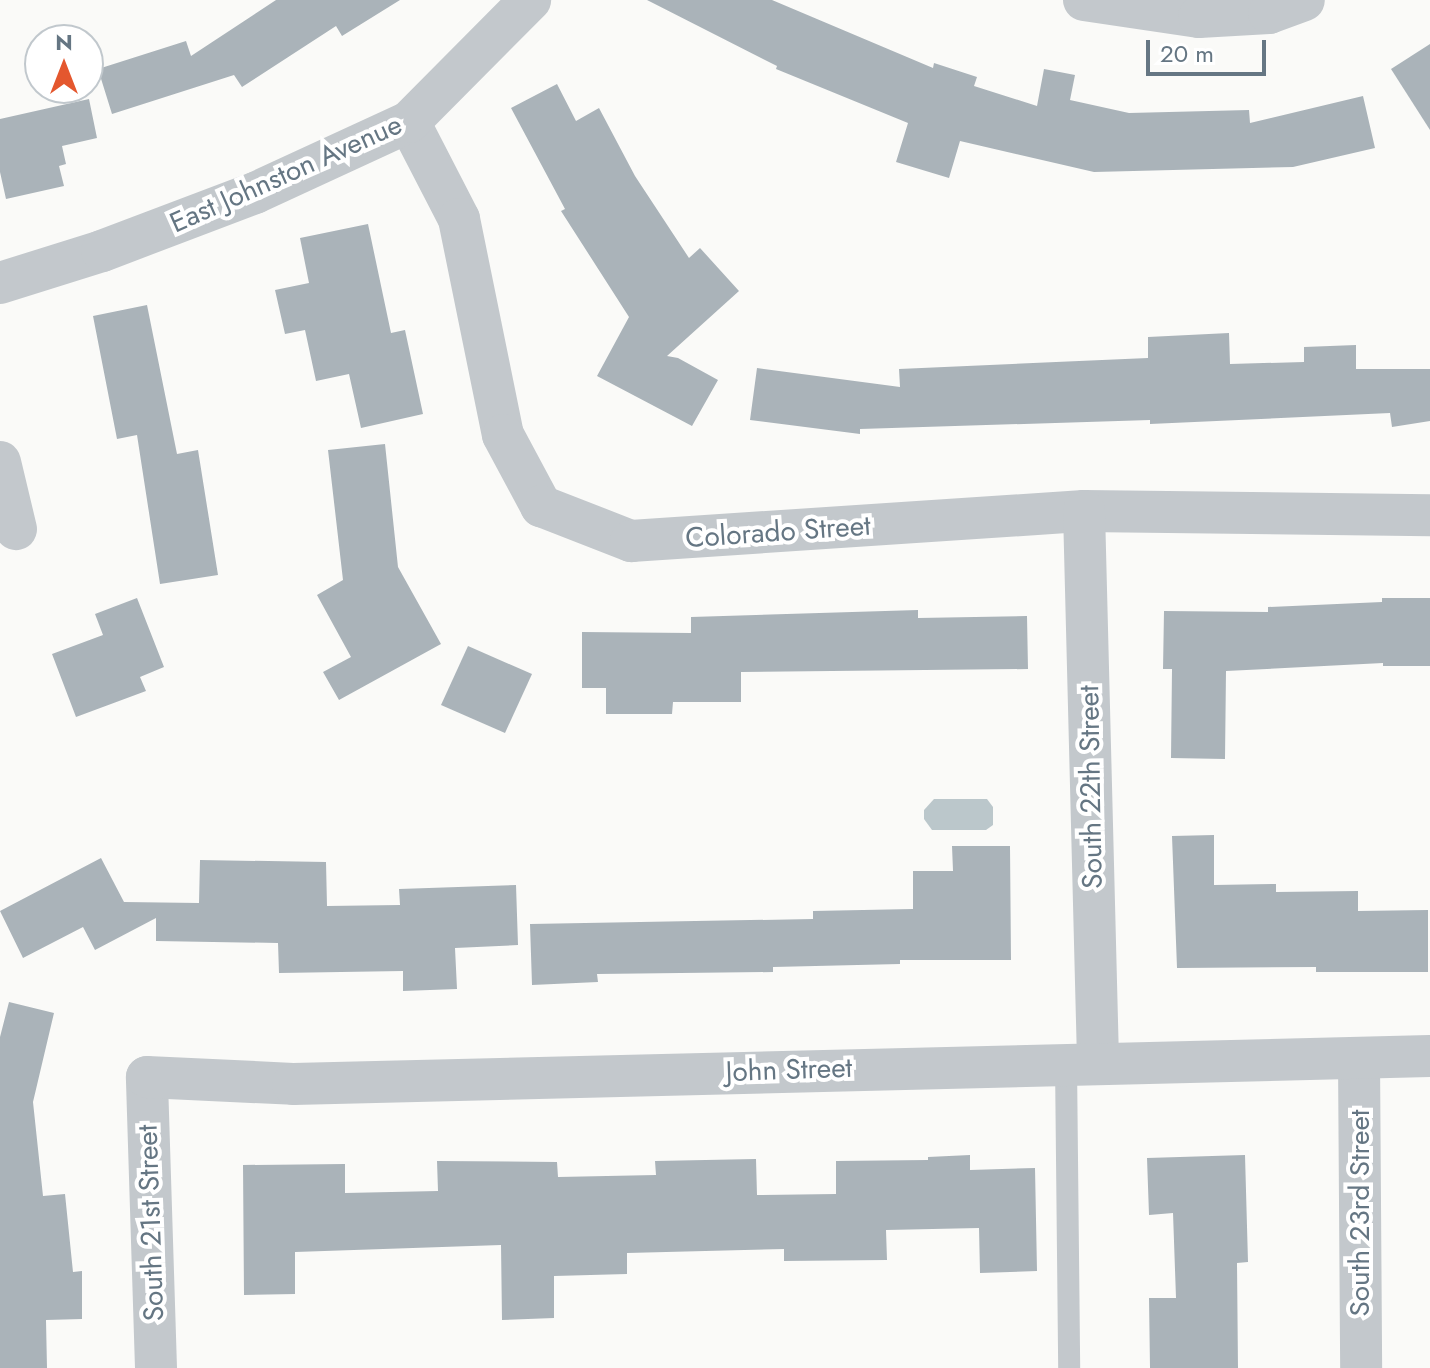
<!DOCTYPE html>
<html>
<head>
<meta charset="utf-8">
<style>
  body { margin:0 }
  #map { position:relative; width:1430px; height:1368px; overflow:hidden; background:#fafaf8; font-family:Jost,sans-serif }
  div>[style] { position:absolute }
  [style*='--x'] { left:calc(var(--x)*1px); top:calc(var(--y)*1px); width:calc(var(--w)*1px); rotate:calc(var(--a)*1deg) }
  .water>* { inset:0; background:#bbc7cb }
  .building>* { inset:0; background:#aab3b9 }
  .service>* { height:22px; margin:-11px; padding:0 11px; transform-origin:11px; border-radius:11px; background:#c3c8cc }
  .minor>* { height:42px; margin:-21px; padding:0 21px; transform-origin:21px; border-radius:21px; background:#c3c8cc }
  span { translate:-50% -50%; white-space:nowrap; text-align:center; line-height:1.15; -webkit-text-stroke:8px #fff; paint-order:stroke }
  .street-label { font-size:28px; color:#657683 }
  .north { position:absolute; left:24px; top:24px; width:80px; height:80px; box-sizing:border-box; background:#fff; border:2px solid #c1c8cd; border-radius:50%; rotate:0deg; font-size:22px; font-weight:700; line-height:32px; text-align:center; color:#657683 }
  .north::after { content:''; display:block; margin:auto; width:28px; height:36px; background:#e4572e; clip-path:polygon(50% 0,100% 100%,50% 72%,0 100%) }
  .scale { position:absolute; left:1146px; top:40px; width:120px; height:36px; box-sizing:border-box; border:4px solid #657683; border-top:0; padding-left:10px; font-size:24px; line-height:28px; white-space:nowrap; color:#657683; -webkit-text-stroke:6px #fff; paint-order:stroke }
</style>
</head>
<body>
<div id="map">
  <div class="water">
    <div style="clip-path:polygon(934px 799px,987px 799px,993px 807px,993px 825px,986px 830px,932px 830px,924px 819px,924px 810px)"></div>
  </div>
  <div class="building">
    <div style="clip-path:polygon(276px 0,400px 0,342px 36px,336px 26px,242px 87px,234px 75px,112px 114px,98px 69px,186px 41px,191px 56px)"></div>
    <div style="clip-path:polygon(647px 0,772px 0,933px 68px,934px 63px,977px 77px,974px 86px,1037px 106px,1044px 69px,1075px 75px,1070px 100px,1129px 113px,1249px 110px,1250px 123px,1363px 96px,1375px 148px,1293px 167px,1094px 172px,960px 141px,949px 178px,896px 162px,908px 123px,776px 69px,777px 66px)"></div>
    <div style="clip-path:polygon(1430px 44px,1430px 130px,1391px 69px)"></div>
    <div style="clip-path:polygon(557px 84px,576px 121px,599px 108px,635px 176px,689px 258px,700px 248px,739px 291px,667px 356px,678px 358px,718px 380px,692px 426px,597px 376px,629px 317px,561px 211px,565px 209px,511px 108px)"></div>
    <div style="clip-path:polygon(89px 99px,97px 138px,62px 146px,66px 164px,59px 166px,64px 186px,6px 199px,0 172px,0 119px)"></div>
    <div style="clip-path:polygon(368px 224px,391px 333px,405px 330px,423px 414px,361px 428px,349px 374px,316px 381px,305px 330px,285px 334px,275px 290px,309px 283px,300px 238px)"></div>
    <div style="clip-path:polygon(147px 305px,177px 454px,198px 450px,218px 575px,160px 584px,137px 435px,117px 439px,93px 316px)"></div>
    <div style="clip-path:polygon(1229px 333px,1230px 364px,1304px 362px,1304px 347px,1356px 345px,1356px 369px,1430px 369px,1430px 421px,1392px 427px,1390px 413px,1150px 424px,1150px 420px,860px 429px,860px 434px,750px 420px,757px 368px,900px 387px,899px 369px,1148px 358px,1148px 337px)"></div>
    <div style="clip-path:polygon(385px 444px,398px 567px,441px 644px,339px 700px,323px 672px,351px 657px,317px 595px,343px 580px,328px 450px)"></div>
    <div style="clip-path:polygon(137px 598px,164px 667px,140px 677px,146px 691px,76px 717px,52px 654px,103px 635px,95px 614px)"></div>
    <div style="clip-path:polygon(1382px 598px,1430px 598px,1430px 666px,1383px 666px,1383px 663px,1226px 671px,1225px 759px,1171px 758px,1172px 669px,1163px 669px,1164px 611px,1268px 612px,1268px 607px,1382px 602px)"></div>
    <div style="clip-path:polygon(918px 610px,918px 618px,1027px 616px,1028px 669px,741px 672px,741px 702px,673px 702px,672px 714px,606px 714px,606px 688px,582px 688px,582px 632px,691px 633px,691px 617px)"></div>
    <div style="clip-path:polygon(468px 646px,532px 674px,505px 733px,441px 705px)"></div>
    <div style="clip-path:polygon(1214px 835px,1214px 885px,1276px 884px,1276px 892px,1358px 891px,1358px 911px,1428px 910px,1428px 972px,1316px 972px,1316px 967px,1177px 968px,1172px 836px)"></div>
    <div style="clip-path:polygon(952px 846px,1010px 846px,1011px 960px,900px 960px,900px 964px,773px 967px,773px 972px,597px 974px,598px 982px,532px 985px,530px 924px,813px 919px,813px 911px,913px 909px,913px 871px,953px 871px)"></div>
    <div style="clip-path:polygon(101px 858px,124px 902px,199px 903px,200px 860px,326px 862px,327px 906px,400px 905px,399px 889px,516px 885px,518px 945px,455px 948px,457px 989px,403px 991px,403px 971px,279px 973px,278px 943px,156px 941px,156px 918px,95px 950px,83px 927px,23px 958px,0 911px)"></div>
    <div style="clip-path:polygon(9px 1002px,54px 1013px,33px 1102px,43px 1196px,65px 1194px,73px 1272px,82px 1271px,82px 1319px,46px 1320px,47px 1368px,0 1368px,0 1037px)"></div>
    <div style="clip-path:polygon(970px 1155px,970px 1170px,1035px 1168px,1037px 1271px,980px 1273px,979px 1228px,886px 1230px,887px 1260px,784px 1261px,784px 1249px,627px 1253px,627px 1274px,554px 1276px,554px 1318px,502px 1320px,501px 1245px,295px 1252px,295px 1294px,244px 1295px,243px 1165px,345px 1164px,345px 1193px,438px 1191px,437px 1161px,557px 1162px,558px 1177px,656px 1175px,655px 1161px,756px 1159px,757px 1195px,836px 1194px,836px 1161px,928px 1160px,928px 1157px)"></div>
    <div style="clip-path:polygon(1245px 1155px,1248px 1262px,1237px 1263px,1238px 1368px,1150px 1368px,1149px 1298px,1176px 1298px,1173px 1213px,1149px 1215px,1147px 1158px)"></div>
  </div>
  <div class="service">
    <div style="--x:1066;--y:1063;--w:305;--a:89.4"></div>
  </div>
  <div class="minor">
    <div style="--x:1084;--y:0;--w:116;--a:8.4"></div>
    <div style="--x:1199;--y:17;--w:70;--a:-3.3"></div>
    <div style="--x:1269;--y:13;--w:37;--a:-20"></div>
    <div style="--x:409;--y:122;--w:109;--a:62.7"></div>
    <div style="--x:459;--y:219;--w:220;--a:78.5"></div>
    <div style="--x:503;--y:435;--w:81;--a:61.8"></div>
    <div style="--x:541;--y:506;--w:97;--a:21.3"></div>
    <div style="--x:631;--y:541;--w:454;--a:-3.8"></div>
    <div style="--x:1084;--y:511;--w:346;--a:0.7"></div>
    <div style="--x:0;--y:283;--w:107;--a:-17.4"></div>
    <div style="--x:102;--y:251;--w:164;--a:-20.8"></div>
    <div style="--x:255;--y:193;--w:170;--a:-24.8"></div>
    <div style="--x:409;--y:122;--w:172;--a:-45.2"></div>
    <div style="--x:0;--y:462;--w:69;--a:76.6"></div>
    <div style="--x:1084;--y:511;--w:551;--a:88.54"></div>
    <div style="--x:1359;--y:1059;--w:309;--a:89.6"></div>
    <div style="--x:156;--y:1368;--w:291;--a:-91.8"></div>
    <div style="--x:147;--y:1077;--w:146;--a:2.7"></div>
    <div style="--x:293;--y:1084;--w:1137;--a:-1.41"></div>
  </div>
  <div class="street-label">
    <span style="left:286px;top:174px;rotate:-24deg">East Johnston Avenue</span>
    <span style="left:778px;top:532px;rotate:-4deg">Colorado Street</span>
    <span style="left:1091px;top:787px;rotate:-91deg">South 22th Street</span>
    <span style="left:789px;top:1070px;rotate:-2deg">John Street</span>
    <span style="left:1360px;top:1213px;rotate:-90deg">South 23rd Street</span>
    <span style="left:151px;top:1223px;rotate:-92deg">South 21st Street</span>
  </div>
  <div class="north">N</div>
  <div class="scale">20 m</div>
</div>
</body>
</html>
